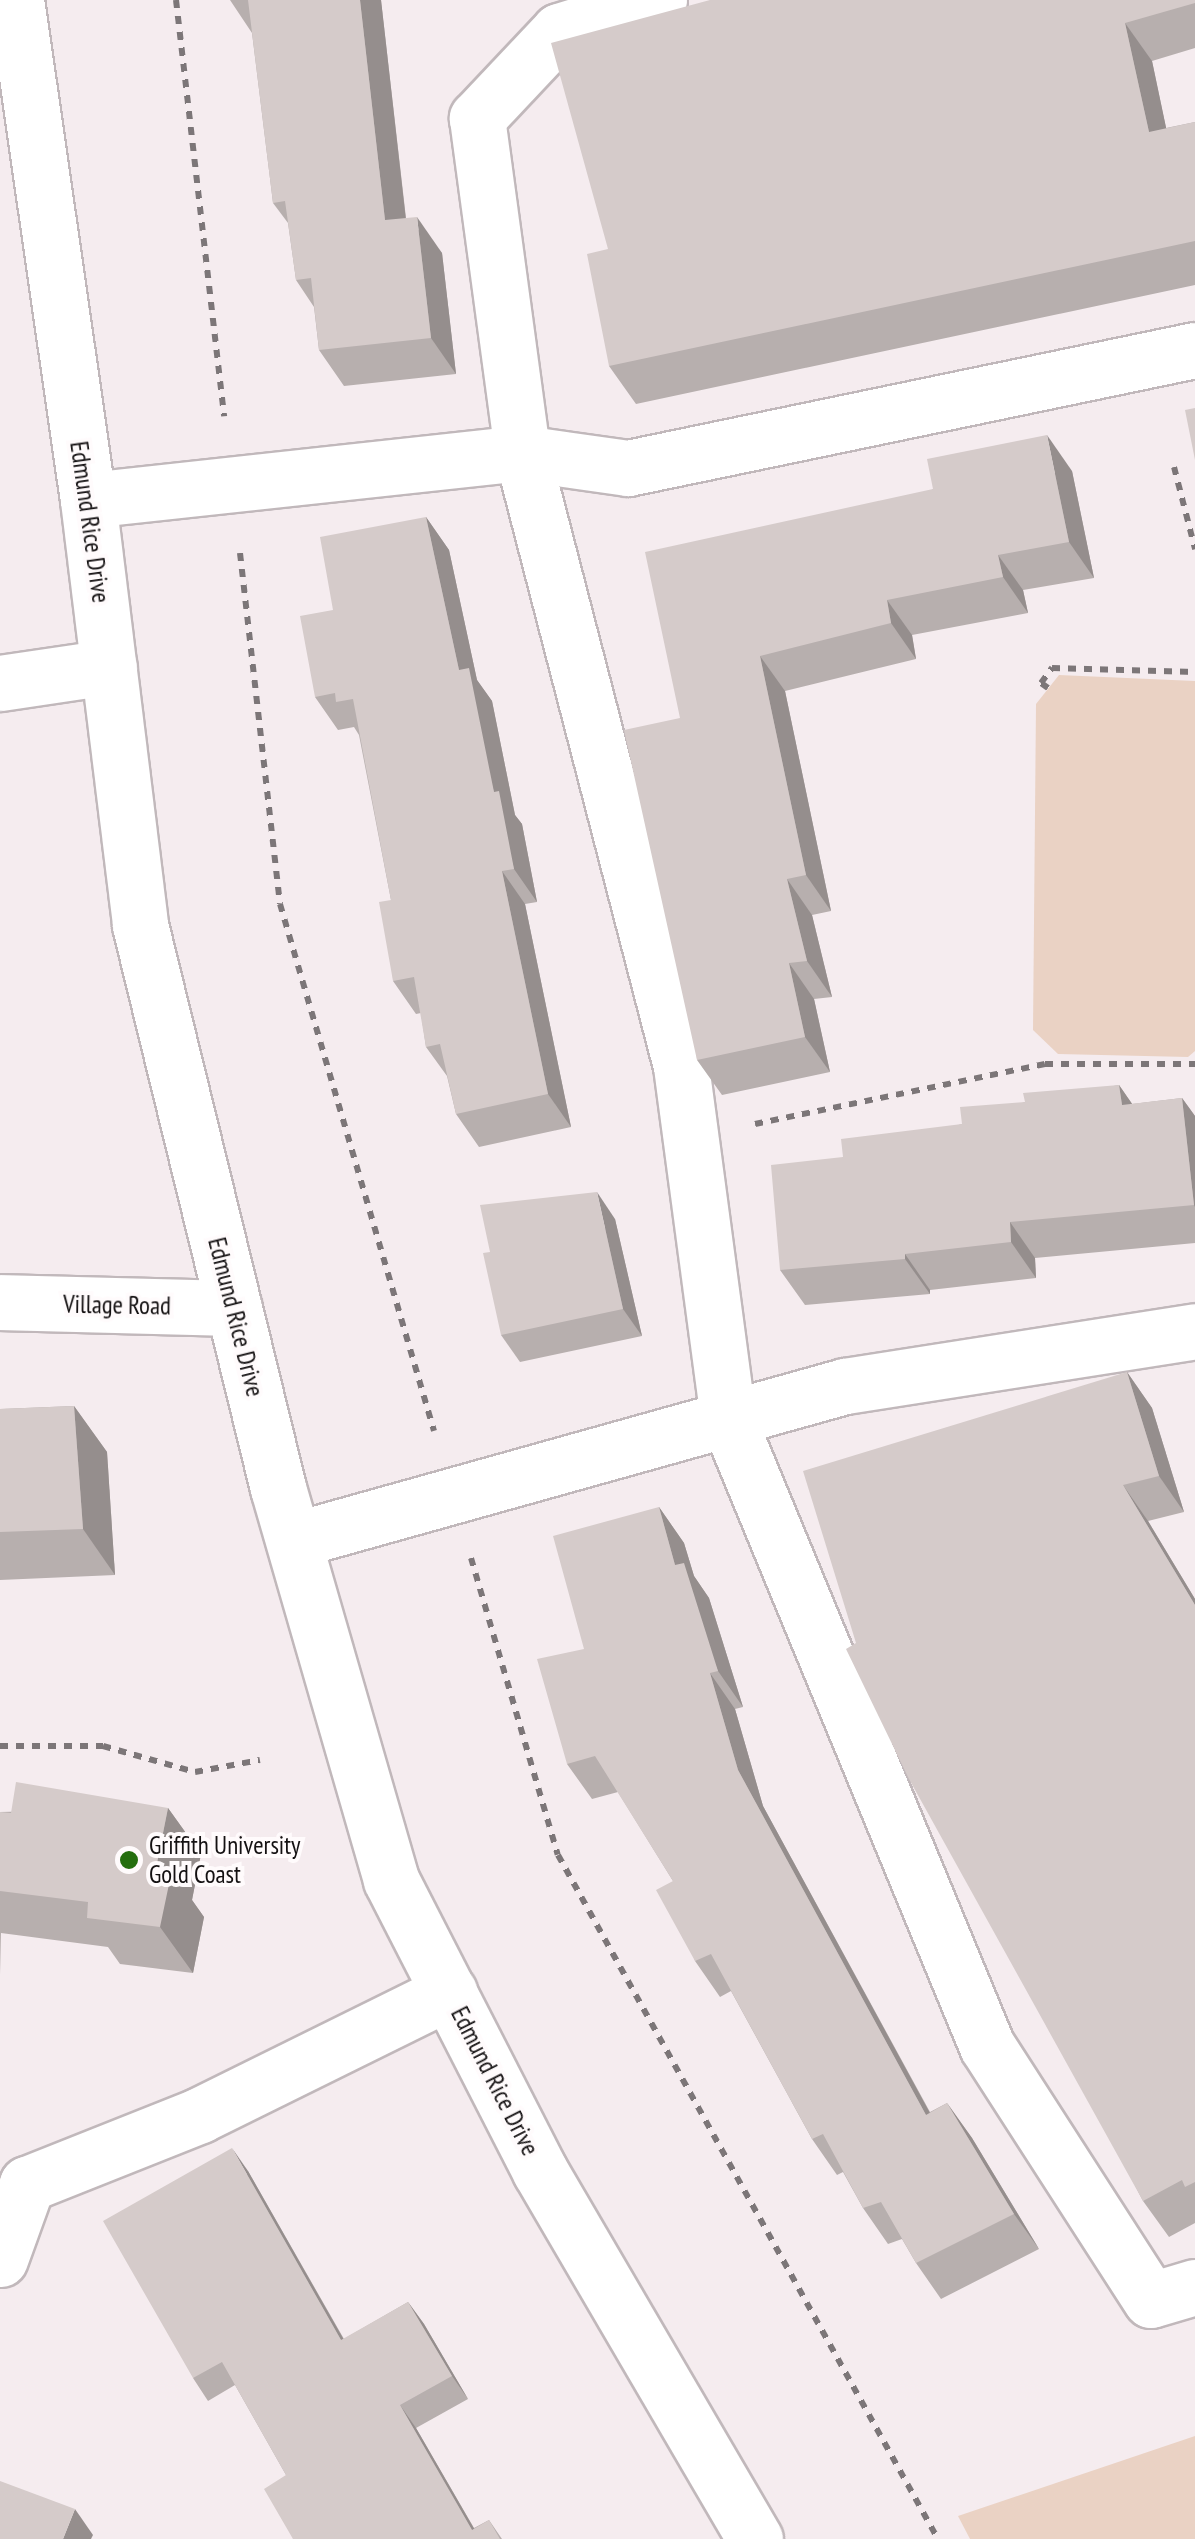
<!DOCTYPE html>
<html>
<head>
<meta charset="utf-8">
<style>
  body { margin:0 }
  #map { position:relative; width:1195px; height:2539px; overflow:hidden; background:#f5ecef; font-family:"PT Sans Narrow",sans-serif }
  div>[style] { position:absolute }
  [style*='--x'] { left:calc(var(--x)*1px); top:calc(var(--y)*1px); width:calc(var(--w)*1px); rotate:calc(var(--a)*1deg) }
  .green>* { inset:0; background:#ead2c4 }
  .path>* { height:6px; margin-top:-3px; transform-origin:0; background:repeating-linear-gradient(90deg,#7c7678 0 8px,transparent 0 16px) }
  .roads { filter:drop-shadow(2px 0 #c1b8bb) drop-shadow(-2px 0 #c1b8bb) drop-shadow(0 2px #c1b8bb) drop-shadow(0 -2px #c1b8bb) }
  .minor>* { height:55px; margin:-27.5px; padding:0 27.5px; transform-origin:27.5px; border-radius:27.5px; background:#fff }
  .wall>* { inset:0; background:#b7afae }
  .shaded-wall>* { inset:0; background:#958e8d }
  .building>* { inset:0; background:#d5cbca }
  .dots>* { width:28px; height:28px; translate:-50% -50%; box-sizing:border-box; border:5px solid #fffbfc; border-radius:50% }
  span { translate:-50% -50%; white-space:nowrap; text-align:center; line-height:1.15; -webkit-text-stroke:8px #fffbfc; paint-order:stroke }
  .street-label { font-size:25px; color:#141112 }
  .poi-label { font-size:25px; color:#141112 }
  .left { translate:0 -50%; text-align:left }
</style>
</head>
<body>
<div id="map">
  <div class="green">
    <div style="clip-path:polygon(1059px 675px,1195px 681px,1195px 1051px,1188px 1057px,1058px 1054px,1033px 1030px,1036px 704px)"></div>
    <div style="clip-path:polygon(1195px 2436px,1195px 2539px,970px 2539px,958px 2516px)"></div>
  </div>
  <div class="path">
    <div style="--x:176;--y:0;--w:419;--a:83.4"></div>
    <div style="--x:1174;--y:467;--w:85;--a:75.6"></div>
    <div style="--x:240;--y:553;--w:353;--a:83.5"></div>
    <div style="--x:280;--y:904;--w:549;--a:73.71"></div>
    <div style="--x:1048;--y:688;--w:9;--a:-144"></div>
    <div style="--x:1041;--y:683;--w:19;--a:-54"></div>
    <div style="--x:1052;--y:668;--w:143;--a:1.6"></div>
    <div style="--x:755;--y:1124;--w:296;--a:-11.7"></div>
    <div style="--x:1045;--y:1064;--w:150;--a:0"></div>
    <div style="--x:471;--y:1558;--w:309;--a:73.7"></div>
    <div style="--x:558;--y:1855;--w:782;--a:60.95"></div>
    <div style="--x:0;--y:1746;--w:103;--a:0"></div>
    <div style="--x:103;--y:1746;--w:96;--a:15.8"></div>
    <div style="--x:195;--y:1772;--w:66;--a:-10.5"></div>
  </div>
  <div class="roads">
    <div class="minor">
      <div style="--x:16;--y:0;--w:505;--a:81.81"></div>
      <div style="--x:88;--y:500;--w:428;--a:83"></div>
      <div style="--x:140;--y:925;--w:580;--a:76.23"></div>
      <div style="--x:278;--y:1488;--w:408;--a:73.9"></div>
      <div style="--x:391;--y:1880;--w:327;--a:62.9"></div>
      <div style="--x:540;--y:2171;--w:426;--a:59.7"></div>
      <div style="--x:659;--y:0;--w:105;--a:162.8"></div>
      <div style="--x:559;--y:31;--w:120;--a:133.3"></div>
      <div style="--x:477;--y:118;--w:338;--a:82.3"></div>
      <div style="--x:522;--y:453;--w:633;--a:75.46"></div>
      <div style="--x:681;--y:1066;--w:356;--a:82.4"></div>
      <div style="--x:728;--y:1419;--w:678;--a:67.56"></div>
      <div style="--x:987;--y:2046;--w:302;--a:57.2"></div>
      <div style="--x:1151;--y:2300;--w:46;--a:-16.5"></div>
      <div style="--x:88;--y:500;--w:437;--a:-6.2"></div>
      <div style="--x:522;--y:453;--w:107;--a:8.1"></div>
      <div style="--x:628;--y:468;--w:579;--a:-11.76"></div>
      <div style="--x:0;--y:683;--w:110;--a:-8.4"></div>
      <div style="--x:0;--y:1302;--w:234;--a:1.5"></div>
      <div style="--x:294;--y:1540;--w:572;--a:-15.62"></div>
      <div style="--x:845;--y:1386;--w:354;--a:-8.9"></div>
      <div style="--x:0;--y:2259;--w:80;--a:-70.2"></div>
      <div style="--x:27;--y:2184;--w:186;--a:-21.7"></div>
      <div style="--x:200;--y:2115;--w:278;--a:-26.3"></div>
    </div>
  </div>
  <div class="wall">
    <div style="clip-path:polygon(230px 0,381px 0,406px 218px,442px 253px,456px 374px,344px 386px,319px 350px,314px 307px,296px 280px,288px 223px,273px 203px,252px 33px)"></div>
    <div style="clip-path:polygon(710px 0,1195px 0,1195px 48px,1152px 61px,1166px 128px,1195px 122px,1195px 285px,636px 404px,609px 366px,608px 249px)"></div>
    <div style="clip-path:polygon(1072px 471px,1094px 578px,1023px 590px,1028px 613px,912px 635px,916px 659px,785px 691px,831px 911px,812px 915px,832px 997px,814px 999px,830px 1072px,722px 1095px,697px 1060px,680px 718px,933px 489px)"></div>
    <div style="clip-path:polygon(426px 517px,449px 550px,477px 680px,492px 701px,515px 815px,522px 824px,537px 902px,525px 904px,571px 1127px,479px 1147px,456px 1114px,447px 1076px,426px 1047px,421px 1013px,416px 1014px,393px 981px,391px 900px,359px 735px,354px 727px,338px 730px,315px 697px)"></div>
    <div style="clip-path:polygon(1119px 1085px,1132px 1104px,1182px 1098px,1195px 1116px,1195px 1243px,1035px 1258px,1036px 1278px,930px 1290px,930px 1294px,805px 1305px,780px 1270px,843px 1157px,962px 1124px,1025px 1102px)"></div>
    <div style="clip-path:polygon(615px 1219px,642px 1336px,520px 1362px,501px 1335px)"></div>
    <div style="clip-path:polygon(1127px 1372px,1152px 1408px,1184px 1512px,1148px 1521px,1195px 1599px,1195px 2223px,1169px 2237px,1143px 2201px,856px 1643px)"></div>
    <div style="clip-path:polygon(74px 1406px,107px 1452px,115px 1575px,0 1580px,0 1409px)"></div>
    <div style="clip-path:polygon(659px 1507px,684px 1543px,694px 1576px,709px 1598px,743px 1707px,735px 1709px,763px 1806px,930px 2112px,947px 2103px,972px 2138px,1039px 2249px,941px 2299px,916px 2263px,902px 2239px,888px 2244px,863px 2208px,843px 2172px,837px 2175px,812px 2139px,731px 1991px,720px 1997px,695px 1961px,673px 1881px,618px 1792px,592px 1799px,567px 1764px,584px 1649px)"></div>
    <div style="clip-path:polygon(168px 1808px,201px 1854px,192px 1900px,204px 1917px,193px 1973px,120px 1964px,108px 1947px,1px 1933px,0 1975px,0 1812px)"></div>
    <div style="clip-path:polygon(248px 2171px,344px 2339px,408px 2302px,424px 2324px,468px 2399px,416px 2428px,474px 2528px,489px 2520px,502px 2539px,293px 2539px,286px 2475px,235px 2385px,208px 2401px,193px 2378px)"></div>
  </div>
  <div class="shaded-wall">
    <div style="clip-path:polygon(360px 0,381px 0,410px 256px,385px 220px)"></div>
    <div style="clip-path:polygon(1125px 23px,1152px 61px,1175px 170px,1149px 132px)"></div>
    <div style="clip-path:polygon(417px 217px,442px 253px,456px 374px,431px 338px)"></div>
    <div style="clip-path:polygon(1047px 435px,1072px 471px,1094px 578px,1069px 542px)"></div>
    <div style="clip-path:polygon(426px 517px,449px 550px,477px 680px,492px 701px,515px 815px,522px 824px,537px 902px,514px 869px,494px 792px,459px 670px)"></div>
    <div style="clip-path:polygon(998px 555px,1023px 590px,1028px 613px,1003px 577px)"></div>
    <div style="clip-path:polygon(887px 600px,912px 635px,916px 659px,891px 623px)"></div>
    <div style="clip-path:polygon(760px 656px,785px 691px,831px 911px,806px 875px)"></div>
    <div style="clip-path:polygon(502px 871px,525px 904px,571px 1127px,548px 1094px)"></div>
    <div style="clip-path:polygon(787px 879px,812px 915px,832px 997px,807px 961px)"></div>
    <div style="clip-path:polygon(789px 963px,814px 999px,830px 1072px,805px 1037px)"></div>
    <div style="clip-path:polygon(1119px 1085px,1144px 1121px,1122px 1105px)"></div>
    <div style="clip-path:polygon(1182px 1098px,1195px 1116px,1195px 1207px,1194px 1205px)"></div>
    <div style="clip-path:polygon(597px 1192px,615px 1219px,642px 1336px,623px 1309px)"></div>
    <div style="clip-path:polygon(1010px 1222px,1035px 1258px,1036px 1278px,1011px 1242px)"></div>
    <div style="clip-path:polygon(905px 1254px,930px 1290px,930px 1294px,905px 1259px)"></div>
    <div style="clip-path:polygon(1127px 1372px,1152px 1408px,1184px 1512px,1159px 1476px)"></div>
    <div style="clip-path:polygon(74px 1406px,107px 1452px,115px 1575px,83px 1529px)"></div>
    <div style="clip-path:polygon(1123px 1485px,1148px 1521px,1195px 1599px,1195px 1605px)"></div>
    <div style="clip-path:polygon(659px 1507px,684px 1543px,694px 1576px,709px 1598px,743px 1707px,718px 1671px,675px 1565px)"></div>
    <div style="clip-path:polygon(710px 1673px,735px 1709px,763px 1806px,950px 2150px,926px 2115px,738px 1770px)"></div>
    <div style="clip-path:polygon(168px 1808px,201px 1854px,192px 1900px,204px 1917px,193px 1973px,160px 1927px,156px 1868px)"></div>
    <div style="clip-path:polygon(947px 2103px,972px 2138px,1039px 2249px,1014px 2214px)"></div>
    <div style="clip-path:polygon(232px 2148px,248px 2171px,357px 2363px,341px 2340px)"></div>
    <div style="clip-path:polygon(408px 2302px,424px 2324px,468px 2399px,452px 2376px)"></div>
    <div style="clip-path:polygon(400px 2405px,416px 2428px,480px 2539px,472px 2530px)"></div>
    <div style="clip-path:polygon(75px 2509px,93px 2535px,91px 2539px,63px 2539px)"></div>
  </div>
  <div class="building">
    <div style="clip-path:polygon(248px 0,360px 0,385px 220px,417px 217px,431px 338px,319px 350px,311px 278px,296px 280px,285px 201px,273px 203px)"></div>
    <div style="clip-path:polygon(710px 0,1195px 0,1195px 3px,1125px 23px,1149px 132px,1195px 122px,1195px 241px,609px 366px,587px 254px,608px 249px,551px 43px)"></div>
    <div style="clip-path:polygon(1195px 408px,1195px 460px,1185px 410px)"></div>
    <div style="clip-path:polygon(1047px 435px,1069px 542px,998px 555px,1003px 577px,887px 600px,891px 623px,760px 656px,806px 875px,787px 879px,807px 961px,789px 963px,805px 1037px,697px 1060px,624px 730px,680px 718px,645px 552px,933px 489px,927px 459px)"></div>
    <div style="clip-path:polygon(426px 517px,459px 670px,469px 668px,494px 792px,499px 791px,514px 869px,502px 871px,548px 1094px,456px 1114px,440px 1044px,426px 1047px,414px 977px,393px 981px,379px 902px,391px 900px,353px 699px,336px 702px,335px 693px,315px 697px,300px 616px,333px 610px,320px 537px)"></div>
    <div style="clip-path:polygon(1119px 1085px,1122px 1105px,1182px 1098px,1194px 1205px,1010px 1222px,1011px 1242px,905px 1254px,905px 1259px,780px 1270px,771px 1165px,843px 1157px,841px 1139px,962px 1124px,960px 1107px,1025px 1102px,1023px 1093px)"></div>
    <div style="clip-path:polygon(597px 1192px,623px 1309px,501px 1335px,483px 1253px,490px 1252px,480px 1205px)"></div>
    <div style="clip-path:polygon(1127px 1372px,1159px 1476px,1123px 1485px,1195px 1605px,1195px 2182px,1185px 2187px,1182px 2180px,1143px 2201px,909px 1779px,846px 1649px,856px 1643px,803px 1471px)"></div>
    <div style="clip-path:polygon(74px 1406px,83px 1529px,0 1532px,0 1409px)"></div>
    <div style="clip-path:polygon(659px 1507px,675px 1565px,684px 1563px,718px 1671px,710px 1673px,738px 1770px,926px 2115px,947px 2103px,1014px 2214px,916px 2263px,881px 2202px,863px 2208px,823px 2134px,812px 2139px,711px 1954px,695px 1961px,656px 1890px,673px 1881px,595px 1756px,567px 1764px,537px 1659px,584px 1649px,553px 1536px)"></div>
    <div style="clip-path:polygon(16px 1782px,168px 1808px,156px 1868px,172px 1870px,160px 1927px,87px 1918px,88px 1902px,0 1891px,0 1812px,11px 1813px)"></div>
    <div style="clip-path:polygon(232px 2148px,341px 2340px,408px 2302px,452px 2376px,400px 2405px,472px 2530px,489px 2520px,500px 2539px,293px 2539px,264px 2489px,286px 2475px,222px 2362px,193px 2378px,103px 2221px)"></div>
    <div style="clip-path:polygon(0 2481px,75px 2509px,63px 2539px,0 2539px)"></div>
  </div>
  <div class="dots">
    <div style="left:129px;top:1860px;background:#256e0e"></div>
  </div>
  <div class="street-label">
    <span style="left:90px;top:522px;rotate:82deg">Edmund Rice Drive</span>
    <span style="left:117px;top:1305px;rotate:1deg">Village Road</span>
    <span style="left:236px;top:1317px;rotate:76deg">Edmund Rice Drive</span>
    <span style="left:495px;top:2081px;rotate:63deg">Edmund Rice Drive</span>
  </div>
  <div class="poi-label">
    <span class="left" style="left:149px;top:1860px">Griffith University<br>Gold Coast</span>
  </div>
</div>
</body>
</html>
